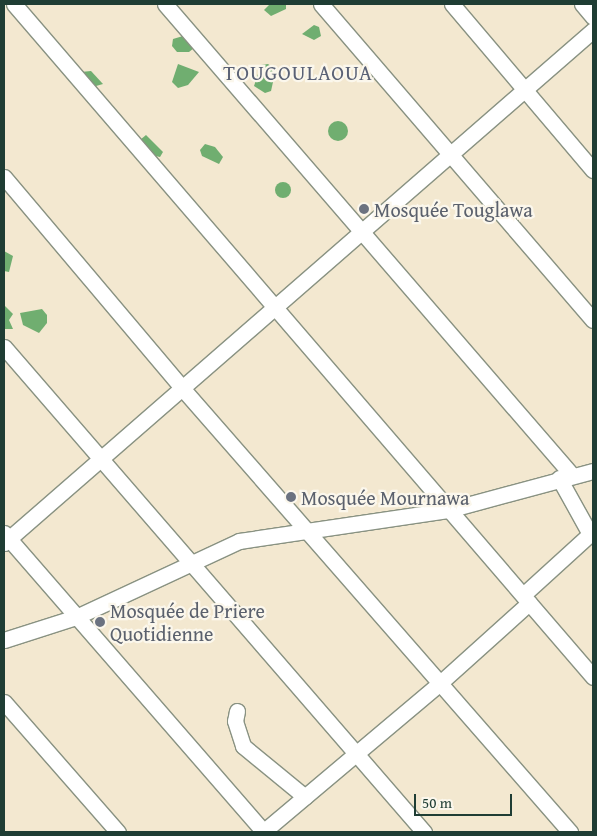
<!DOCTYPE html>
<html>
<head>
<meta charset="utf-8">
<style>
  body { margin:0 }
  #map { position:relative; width:597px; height:836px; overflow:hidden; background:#f3e8d0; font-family:"Gentium Book Plus",serif }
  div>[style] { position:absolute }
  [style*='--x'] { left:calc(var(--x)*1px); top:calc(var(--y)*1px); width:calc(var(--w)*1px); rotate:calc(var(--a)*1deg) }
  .forest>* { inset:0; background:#70ae70 }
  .round { border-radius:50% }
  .roads { filter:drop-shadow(1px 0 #899282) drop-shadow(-1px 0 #899282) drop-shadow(0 1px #899282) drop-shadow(0 -1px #899282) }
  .minor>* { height:15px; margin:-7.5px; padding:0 7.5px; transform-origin:7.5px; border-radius:7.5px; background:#fff }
  .dots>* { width:14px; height:14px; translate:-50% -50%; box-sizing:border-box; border:2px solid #fbf7ec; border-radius:50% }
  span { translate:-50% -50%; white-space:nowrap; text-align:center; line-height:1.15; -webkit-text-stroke:4.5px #fbf7ec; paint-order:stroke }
  .worship-label { font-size:20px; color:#5b616d }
  .left { translate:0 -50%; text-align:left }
  .neighbourhood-label { font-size:21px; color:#5a6175; letter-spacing:1px }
  .frame { position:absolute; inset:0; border:5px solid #1f3d34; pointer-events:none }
  .scale { position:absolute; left:414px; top:794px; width:98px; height:22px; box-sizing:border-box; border:2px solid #1f3d34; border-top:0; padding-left:6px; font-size:15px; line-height:18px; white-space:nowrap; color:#1f3d34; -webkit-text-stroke:4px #fbf7ec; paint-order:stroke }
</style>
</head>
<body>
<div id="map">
  <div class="forest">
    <div style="clip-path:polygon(270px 4px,286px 4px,286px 9px,271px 16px,264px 10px)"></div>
    <div style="clip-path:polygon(314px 25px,319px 27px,321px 36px,314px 40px,302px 34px)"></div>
    <div style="clip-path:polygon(183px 36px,194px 48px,189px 52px,177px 52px,172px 46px,173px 39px)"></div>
    <div style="clip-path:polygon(178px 64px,199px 72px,188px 85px,178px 88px,172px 82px)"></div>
    <div style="clip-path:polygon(268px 64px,272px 67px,273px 82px,271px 91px,265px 93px,254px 86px,261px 65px)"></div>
    <div style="clip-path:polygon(91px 71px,103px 84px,89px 88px,81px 72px)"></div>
    <div class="round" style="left:328px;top:121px;width:20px;height:20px"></div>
    <div style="clip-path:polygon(146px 135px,163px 152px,160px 157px,151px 155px,140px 140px)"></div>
    <div style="clip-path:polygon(205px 144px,215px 147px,223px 157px,219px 164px,202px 156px,200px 150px)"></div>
    <div class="round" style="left:275px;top:182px;width:16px;height:16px"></div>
    <div style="clip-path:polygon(4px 251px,13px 256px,9px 272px,4px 271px)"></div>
    <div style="clip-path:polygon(5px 306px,13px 314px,9px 320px,13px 329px,4px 329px)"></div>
    <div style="clip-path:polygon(42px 309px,47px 315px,47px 323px,39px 333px,23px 325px,20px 313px)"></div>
  </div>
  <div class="roads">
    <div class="minor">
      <div style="--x:14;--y:4;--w:888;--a:49.29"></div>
      <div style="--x:165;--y:4;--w:621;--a:49.18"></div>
      <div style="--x:321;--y:4;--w:417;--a:49.3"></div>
      <div style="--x:452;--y:4;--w:218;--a:49.7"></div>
      <div style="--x:582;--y:4;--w:17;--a:50"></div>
      <div style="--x:4;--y:177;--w:276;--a:49.8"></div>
      <div style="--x:182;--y:388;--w:590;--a:48.85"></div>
      <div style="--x:4;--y:347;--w:642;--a:49.11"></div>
      <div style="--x:4;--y:533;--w:396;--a:49"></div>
      <div style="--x:4;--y:543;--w:781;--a:-41.05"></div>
      <div style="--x:523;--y:595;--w:91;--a:-42.3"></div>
      <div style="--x:590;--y:534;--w:64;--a:-119"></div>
      <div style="--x:4;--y:640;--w:76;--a:-17.7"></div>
      <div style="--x:76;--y:617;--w:180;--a:-25"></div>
      <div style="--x:239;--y:541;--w:211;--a:-8.4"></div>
      <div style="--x:448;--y:510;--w:150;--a:-15.1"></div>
      <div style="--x:4;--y:702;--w:173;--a:48.8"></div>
      <div style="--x:237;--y:711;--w:10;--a:101"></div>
      <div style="--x:235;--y:721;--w:26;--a:72"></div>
      <div style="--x:243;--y:746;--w:80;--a:39.4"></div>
      <div style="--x:263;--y:832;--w:231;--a:-40.1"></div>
      <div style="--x:440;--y:683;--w:120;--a:-42"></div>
    </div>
  </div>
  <div class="dots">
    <div style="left:364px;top:209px;background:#6b7280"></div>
    <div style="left:291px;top:497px;background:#6b7280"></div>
    <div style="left:100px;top:622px;background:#6b7280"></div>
  </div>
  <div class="worship-label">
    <span class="left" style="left:374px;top:209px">Mosquée Touglawa</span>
    <span class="left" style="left:301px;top:497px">Mosquée Mournawa</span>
    <span class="left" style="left:110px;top:622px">Mosquée de Priere<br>Quotidienne</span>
  </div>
  <div class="neighbourhood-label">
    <span style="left:298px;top:73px">TOUGOULAOUA</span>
  </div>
  <div class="frame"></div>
  <div class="scale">50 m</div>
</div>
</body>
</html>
